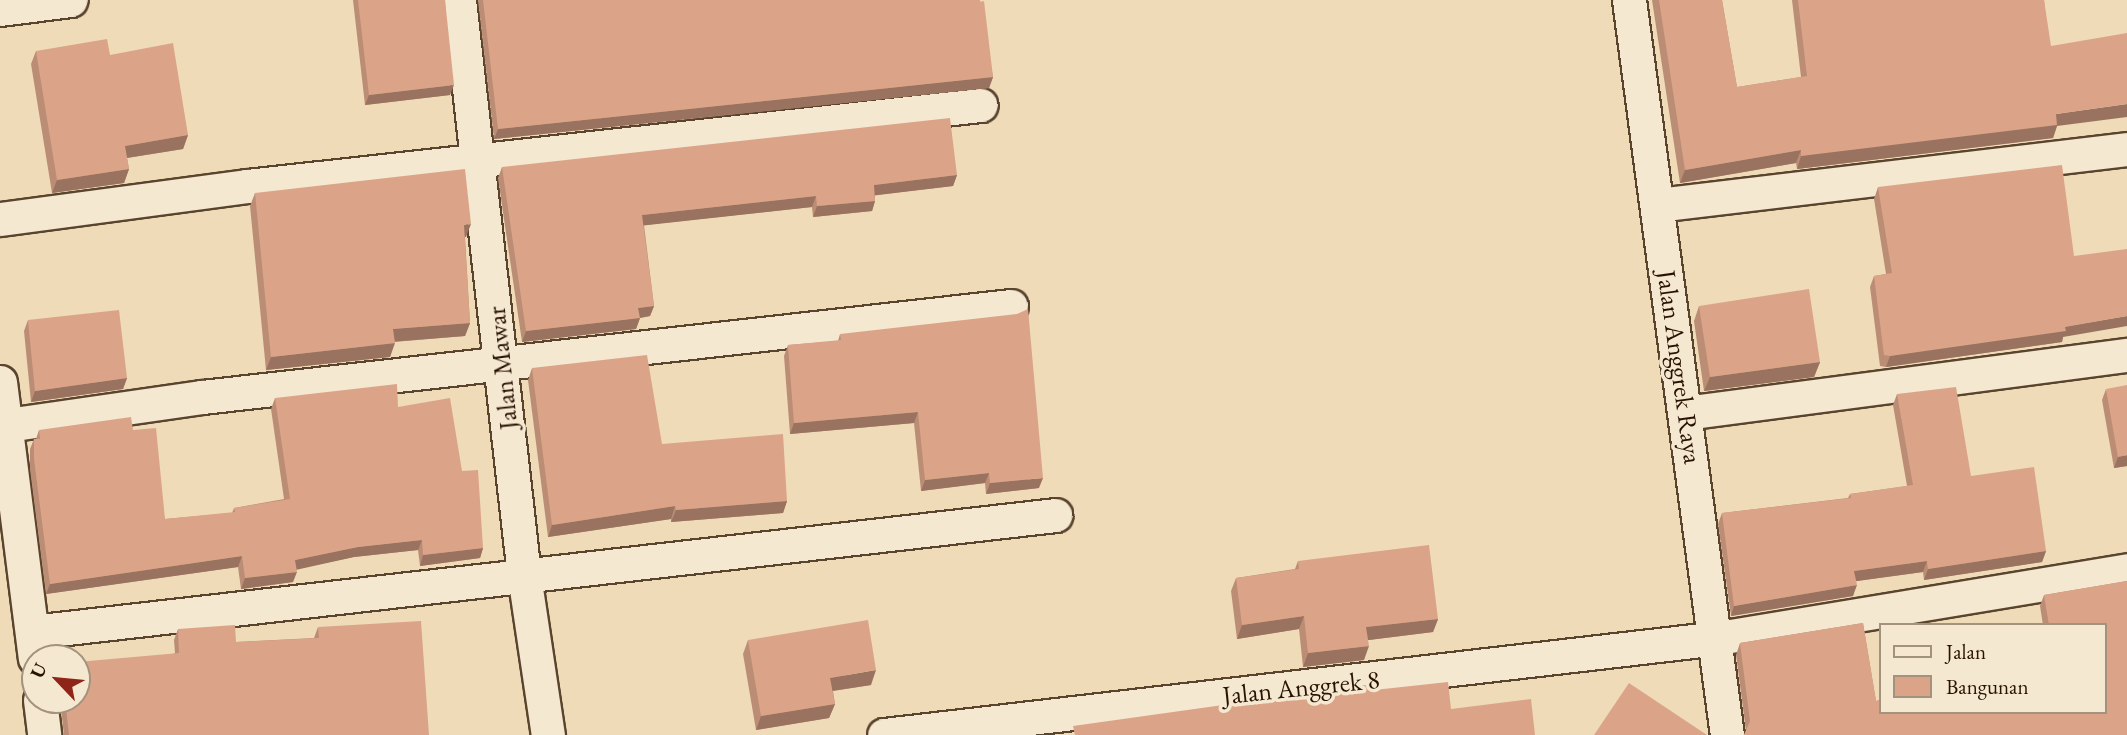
<!DOCTYPE html>
<html>
<head>
<meta charset="utf-8">
<style>
  body { margin:0 }
  #map { position:relative; width:2127px; height:735px; overflow:hidden; background:#efdbb8; font-family:"EB Garamond",serif }
  div>[style] { position:absolute }
  [style*='--x'] { left:calc(var(--x)*1px); top:calc(var(--y)*1px); width:calc(var(--w)*1px); rotate:calc(var(--a)*1deg) }
  .roads { filter:drop-shadow(2px 0 #5a442e) drop-shadow(-2px 0 #5a442e) drop-shadow(0 2px #5a442e) drop-shadow(0 -2px #5a442e) }
  .minor>* { height:33px; margin:-16.5px; padding:0 16.5px; transform-origin:16.5px; border-radius:16.5px; background:#f5e8d1 }
  .wall>* { inset:0; background:#bc8d75 }
  .shaded-wall>* { inset:0; background:#99735f }
  .building>* { inset:0; background:#dba488 }
  span { translate:-50% -50%; white-space:nowrap; text-align:center; line-height:1.15; -webkit-text-stroke:7px #f5e8d1; paint-order:stroke }
  .street-label { font-size:26px; color:#281200 }
  .legend { position:absolute; left:1879px; top:623px; width:228px; height:91px; box-sizing:border-box; background:#f5e8d1; border:2px solid #a3927d; margin:0; padding:9px 12px; list-style:none; font-size:21px; color:#281200 }
  .legend li { display:flex; align-items:center; gap:14px; height:35px }
  .legend b { width:35px; border:2px solid #a3927d }
  .north { position:absolute; left:21px; top:644px; width:70px; height:70px; box-sizing:border-box; background:#f5e8d1; border:2px solid #a3927d; border-radius:50%; rotate:296deg; font-size:19px; font-weight:700; line-height:28px; text-align:center; color:#281200 }
  .north::after { content:''; display:block; margin:auto; width:24px; height:32px; background:#8f2418; clip-path:polygon(50% 0,100% 100%,50% 72%,0 100%) }
</style>
</head>
<body>
<div id="map">
  <div class="roads">
    <div class="minor">
      <div style="--x:459;--y:0;--w:579;--a:83.55"></div>
      <div style="--x:524;--y:575;--w:162;--a:81.5"></div>
      <div style="--x:1629;--y:0;--w:742;--a:82.41"></div>
      <div style="--x:0;--y:9;--w:71;--a:-7.3"></div>
      <div style="--x:1658;--y:205;--w:472;--a:-6.8"></div>
      <div style="--x:0;--y:219;--w:249;--a:-7.6"></div>
      <div style="--x:247;--y:186;--w:738;--a:-6.3"></div>
      <div style="--x:0;--y:382;--w:278;--a:82.8"></div>
      <div style="--x:1685;--y:413;--w:446;--a:-7.5"></div>
      <div style="--x:0;--y:426;--w:204;--a:-8.2"></div>
      <div style="--x:202;--y:397;--w:814;--a:-6.42"></div>
      <div style="--x:32;--y:632;--w:1030;--a:-6.52"></div>
      <div style="--x:40;--y:700;--w:35;--a:83"></div>
      <div style="--x:884;--y:735;--w:840;--a:-6.63"></div>
      <div style="--x:1718;--y:638;--w:415;--a:-9.4"></div>
    </div>
  </div>
  <div class="wall">
    <div style="clip-path:polygon(353px 0,445px 0,450px 95px,365px 105px)"></div>
    <div style="clip-path:polygon(478px 0,980px 0,993px 77px,989px 88px,494px 139px)"></div>
    <div style="clip-path:polygon(1652px 0,1722px 0,1737px 87px,1801px 77px,1792px 0,2044px 0,2057px 126px,2053px 138px,1797px 169px,1796px 163px,1680px 183px)"></div>
    <div style="clip-path:polygon(36px 51px,110px 55px,188px 135px,183px 149px,127px 158px,129px 169px,124px 183px,52px 193px,31px 64px)"></div>
    <div style="clip-path:polygon(502px 167px,957px 175px,953px 186px,875px 195px,875px 201px,872px 211px,813px 217px,812px 207px,644px 225px,654px 306px,650px 316px,640px 318px,636px 329px,522px 342px,498px 178px)"></div>
    <div style="clip-path:polygon(1878px 187px,2074px 256px,2063px 337px,2062px 342px,1886px 367px,1880px 366px,1870px 287px,1874px 276px,1886px 274px,1874px 199px)"></div>
    <div style="clip-path:polygon(255px 193px,466px 237px,465px 237px,470px 323px,465px 336px,394px 342px,390px 357px,266px 370px,250px 206px)"></div>
    <div style="clip-path:polygon(1699px 306px,1820px 362px,1814px 377px,1704px 391px,1694px 321px)"></div>
    <div style="clip-path:polygon(28px 320px,127px 378px,123px 389px,31px 402px,24px 331px)"></div>
    <div style="clip-path:polygon(840px 334px,1039px 488px,986px 494px,985px 483px,921px 491px,914px 423px,790px 434px,784px 356px,788px 345px,838px 341px)"></div>
    <div style="clip-path:polygon(532px 368px,662px 444px,787px 501px,783px 513px,671px 522px,671px 519px,548px 537px,528px 380px)"></div>
    <div style="clip-path:polygon(2106px 389px,2127px 466px,2114px 468px,2102px 400px)"></div>
    <div style="clip-path:polygon(1897px 394px,1971px 476px,2046px 551px,2042px 562px,1924px 580px,1923px 572px,1856px 581px,1853px 596px,1731px 616px,1718px 524px,1722px 513px,1848px 498px,1850px 494px,1907px 486px,1893px 405px)"></div>
    <div style="clip-path:polygon(275px 398px,398px 407px,462px 471px,483px 548px,480px 558px,420px 566px,418px 550px,354px 557px,296px 569px,293px 582px,241px 589px,238px 567px,46px 594px,30px 469px,30px 449px,34px 439px,36px 439px,39px 430px,133px 430px,165px 519px,232px 513px,234px 508px,284px 499px,271px 409px)"></div>
    <div style="clip-path:polygon(1298px 561px,1438px 619px,1433px 632px,1368px 640px,1364px 660px,1303px 667px,1299px 629px,1237px 639px,1231px 591px,1236px 578px,1295px 569px)"></div>
    <div style="clip-path:polygon(2127px 581px,2127px 735px,1744px 735px,1746px 731px,1736px 655px,1740px 643px,1863px 623px,1876px 701px,1880px 700px,1880px 712px,2104px 712px,2104px 625px,2043px 625px,2040px 606px,2044px 595px)"></div>
    <div style="clip-path:polygon(318px 627px,429px 735px,64px 735px,60px 700px,77px 700px,175px 653px,174px 640px,178px 629px,236px 642px,314px 638px)"></div>
    <div style="clip-path:polygon(748px 640px,871px 685px,833px 691px,835px 704px,829px 718px,756px 730px,743px 654px)"></div>
  </div>
  <div class="shaded-wall">
    <div style="clip-path:polygon(993px 77px,989px 88px,494px 139px,498px 129px)"></div>
    <div style="clip-path:polygon(454px 85px,450px 95px,365px 105px,369px 95px)"></div>
    <div style="clip-path:polygon(2127px 104px,2127px 117px,2057px 126px,2053px 138px,1797px 169px,1801px 156px,2056px 114px)"></div>
    <div style="clip-path:polygon(188px 135px,183px 149px,120px 159px,125px 146px)"></div>
    <div style="clip-path:polygon(1801px 150px,1796px 163px,1680px 183px,1685px 170px)"></div>
    <div style="clip-path:polygon(129px 169px,124px 183px,52px 193px,57px 180px)"></div>
    <div style="clip-path:polygon(957px 175px,953px 186px,870px 196px,874px 185px)"></div>
    <div style="clip-path:polygon(816px 196px,812px 207px,639px 226px,642px 215px)"></div>
    <div style="clip-path:polygon(875px 201px,872px 211px,813px 217px,817px 206px)"></div>
    <div style="clip-path:polygon(471px 224px,466px 237px,459px 238px,464px 225px)"></div>
    <div style="clip-path:polygon(654px 306px,650px 316px,634px 319px,638px 308px)"></div>
    <div style="clip-path:polygon(2127px 316px,2127px 326px,2063px 337px,2062px 342px,1886px 367px,1890px 356px)"></div>
    <div style="clip-path:polygon(640px 318px,636px 329px,522px 342px,526px 331px)"></div>
    <div style="clip-path:polygon(470px 323px,465px 336px,389px 342px,393px 329px)"></div>
    <div style="clip-path:polygon(395px 343px,390px 357px,266px 370px,271px 357px)"></div>
    <div style="clip-path:polygon(1820px 362px,1814px 377px,1704px 391px,1710px 377px)"></div>
    <div style="clip-path:polygon(127px 378px,123px 389px,31px 402px,35px 391px)"></div>
    <div style="clip-path:polygon(918px 412px,914px 423px,790px 434px,794px 423px)"></div>
    <div style="clip-path:polygon(2127px 455px,2127px 466px,2114px 468px,2118px 457px)"></div>
    <div style="clip-path:polygon(989px 473px,985px 483px,921px 491px,925px 480px)"></div>
    <div style="clip-path:polygon(1043px 478px,1039px 488px,986px 494px,990px 483px)"></div>
    <div style="clip-path:polygon(787px 501px,783px 513px,671px 522px,676px 510px)"></div>
    <div style="clip-path:polygon(675px 506px,671px 519px,548px 537px,552px 525px)"></div>
    <div style="clip-path:polygon(422px 540px,418px 550px,354px 557px,291px 571px,295px 560px,358px 547px)"></div>
    <div style="clip-path:polygon(483px 548px,480px 558px,420px 566px,423px 555px)"></div>
    <div style="clip-path:polygon(2046px 551px,2042px 562px,1924px 580px,1928px 569px)"></div>
    <div style="clip-path:polygon(242px 556px,238px 567px,46px 594px,50px 584px)"></div>
    <div style="clip-path:polygon(1927px 561px,1923px 572px,1850px 582px,1854px 571px)"></div>
    <div style="clip-path:polygon(297px 572px,293px 582px,241px 589px,245px 578px)"></div>
    <div style="clip-path:polygon(1857px 585px,1853px 596px,1731px 616px,1734px 606px)"></div>
    <div style="clip-path:polygon(1304px 616px,1299px 629px,1237px 639px,1242px 625px)"></div>
    <div style="clip-path:polygon(1438px 619px,1433px 632px,1361px 641px,1366px 627px)"></div>
    <div style="clip-path:polygon(1369px 646px,1364px 660px,1303px 667px,1308px 653px)"></div>
    <div style="clip-path:polygon(876px 670px,871px 685px,825px 692px,830px 678px)"></div>
    <div style="clip-path:polygon(835px 704px,829px 718px,756px 730px,761px 716px)"></div>
  </div>
  <div class="building">
    <div style="clip-path:polygon(358px 0,445px 0,454px 85px,369px 95px)"></div>
    <div style="clip-path:polygon(483px 0,980px 0,980px 2px,984px 1px,993px 77px,498px 129px)"></div>
    <div style="clip-path:polygon(1659px 0,1722px 0,1737px 87px,1807px 76px,1798px 0,2044px 0,2051px 46px,2127px 33px,2127px 104px,2056px 114px,2057px 125px,1801px 156px,1801px 150px,1685px 170px)"></div>
    <div style="clip-path:polygon(107px 39px,110px 55px,173px 43px,188px 135px,125px 146px,129px 169px,57px 180px,36px 51px)"></div>
    <div style="clip-path:polygon(950px 118px,957px 175px,874px 185px,875px 201px,817px 206px,816px 196px,642px 215px,654px 306px,638px 308px,640px 318px,526px 331px,502px 167px)"></div>
    <div style="clip-path:polygon(2062px 165px,2074px 256px,2127px 249px,2127px 316px,2065px 327px,2066px 331px,1890px 356px,1884px 355px,1874px 276px,1892px 273px,1878px 187px)"></div>
    <div style="clip-path:polygon(465px 169px,471px 224px,464px 225px,470px 323px,393px 329px,395px 343px,271px 357px,255px 193px)"></div>
    <div style="clip-path:polygon(1809px 289px,1820px 362px,1710px 377px,1699px 306px)"></div>
    <div style="clip-path:polygon(1028px 309px,1043px 478px,990px 483px,989px 473px,925px 480px,918px 412px,794px 423px,788px 345px,841px 340px,840px 334px,1017px 314px)"></div>
    <div style="clip-path:polygon(119px 310px,127px 378px,35px 391px,28px 320px)"></div>
    <div style="clip-path:polygon(647px 355px,662px 444px,783px 434px,787px 501px,676px 510px,675px 506px,552px 525px,532px 368px)"></div>
    <div style="clip-path:polygon(397px 384px,398px 407px,450px 398px,462px 471px,478px 470px,483px 548px,423px 555px,422px 540px,358px 547px,295px 560px,297px 572px,245px 578px,242px 556px,50px 584px,34px 459px,34px 439px,40px 439px,39px 430px,131px 417px,133px 430px,156px 428px,165px 519px,235px 512px,234px 508px,290px 499px,275px 398px)"></div>
    <div style="clip-path:polygon(2127px 385px,2127px 455px,2118px 457px,2106px 389px)"></div>
    <div style="clip-path:polygon(1956px 387px,1971px 476px,2034px 467px,2046px 551px,1928px 569px,1927px 561px,1854px 571px,1857px 585px,1734px 606px,1722px 513px,1851px 498px,1850px 494px,1913px 485px,1897px 394px)"></div>
    <div style="clip-path:polygon(1429px 545px,1438px 619px,1366px 627px,1369px 646px,1308px 653px,1304px 616px,1242px 625px,1236px 578px,1299px 569px,1298px 561px)"></div>
    <div style="clip-path:polygon(2127px 581px,2127px 735px,1744px 735px,1750px 721px,1740px 643px,1863px 623px,1876px 701px,1880px 700px,1880px 712px,2104px 712px,2104px 625px,2049px 625px,2044px 595px)"></div>
    <div style="clip-path:polygon(868px 620px,876px 670px,830px 678px,835px 704px,761px 716px,748px 640px)"></div>
    <div style="clip-path:polygon(421px 621px,429px 735px,69px 735px,65px 700px,77px 700px,77px 662px,179px 653px,178px 629px,235px 625px,236px 642px,319px 638px,318px 627px)"></div>
    <div style="clip-path:polygon(1448px 682px,1451px 709px,1531px 699px,1535px 735px,1075px 735px,1073px 726px,1373px 684px,1374px 690px)"></div>
    <div style="clip-path:polygon(1629px 683px,1707px 735px,1594px 735px)"></div>
  </div>
  <div class="street-label">
    <span style="left:1679px;top:367px;rotate:82deg">Jalan Anggrek Raya</span>
    <span style="left:503px;top:368px;rotate:-96deg">Jalan Mawar</span>
    <span style="left:1301px;top:688px;rotate:-6deg">Jalan Anggrek 8</span>
  </div>
  <ul class="legend">
  <li><b style="height:9px;background:#f5e8d1"></b>Jalan</li>
  <li><b style="height:19px;background:#dba488"></b>Bangunan</li>
  </ul>
  <div class="north">U</div>
</div>
</body>
</html>
